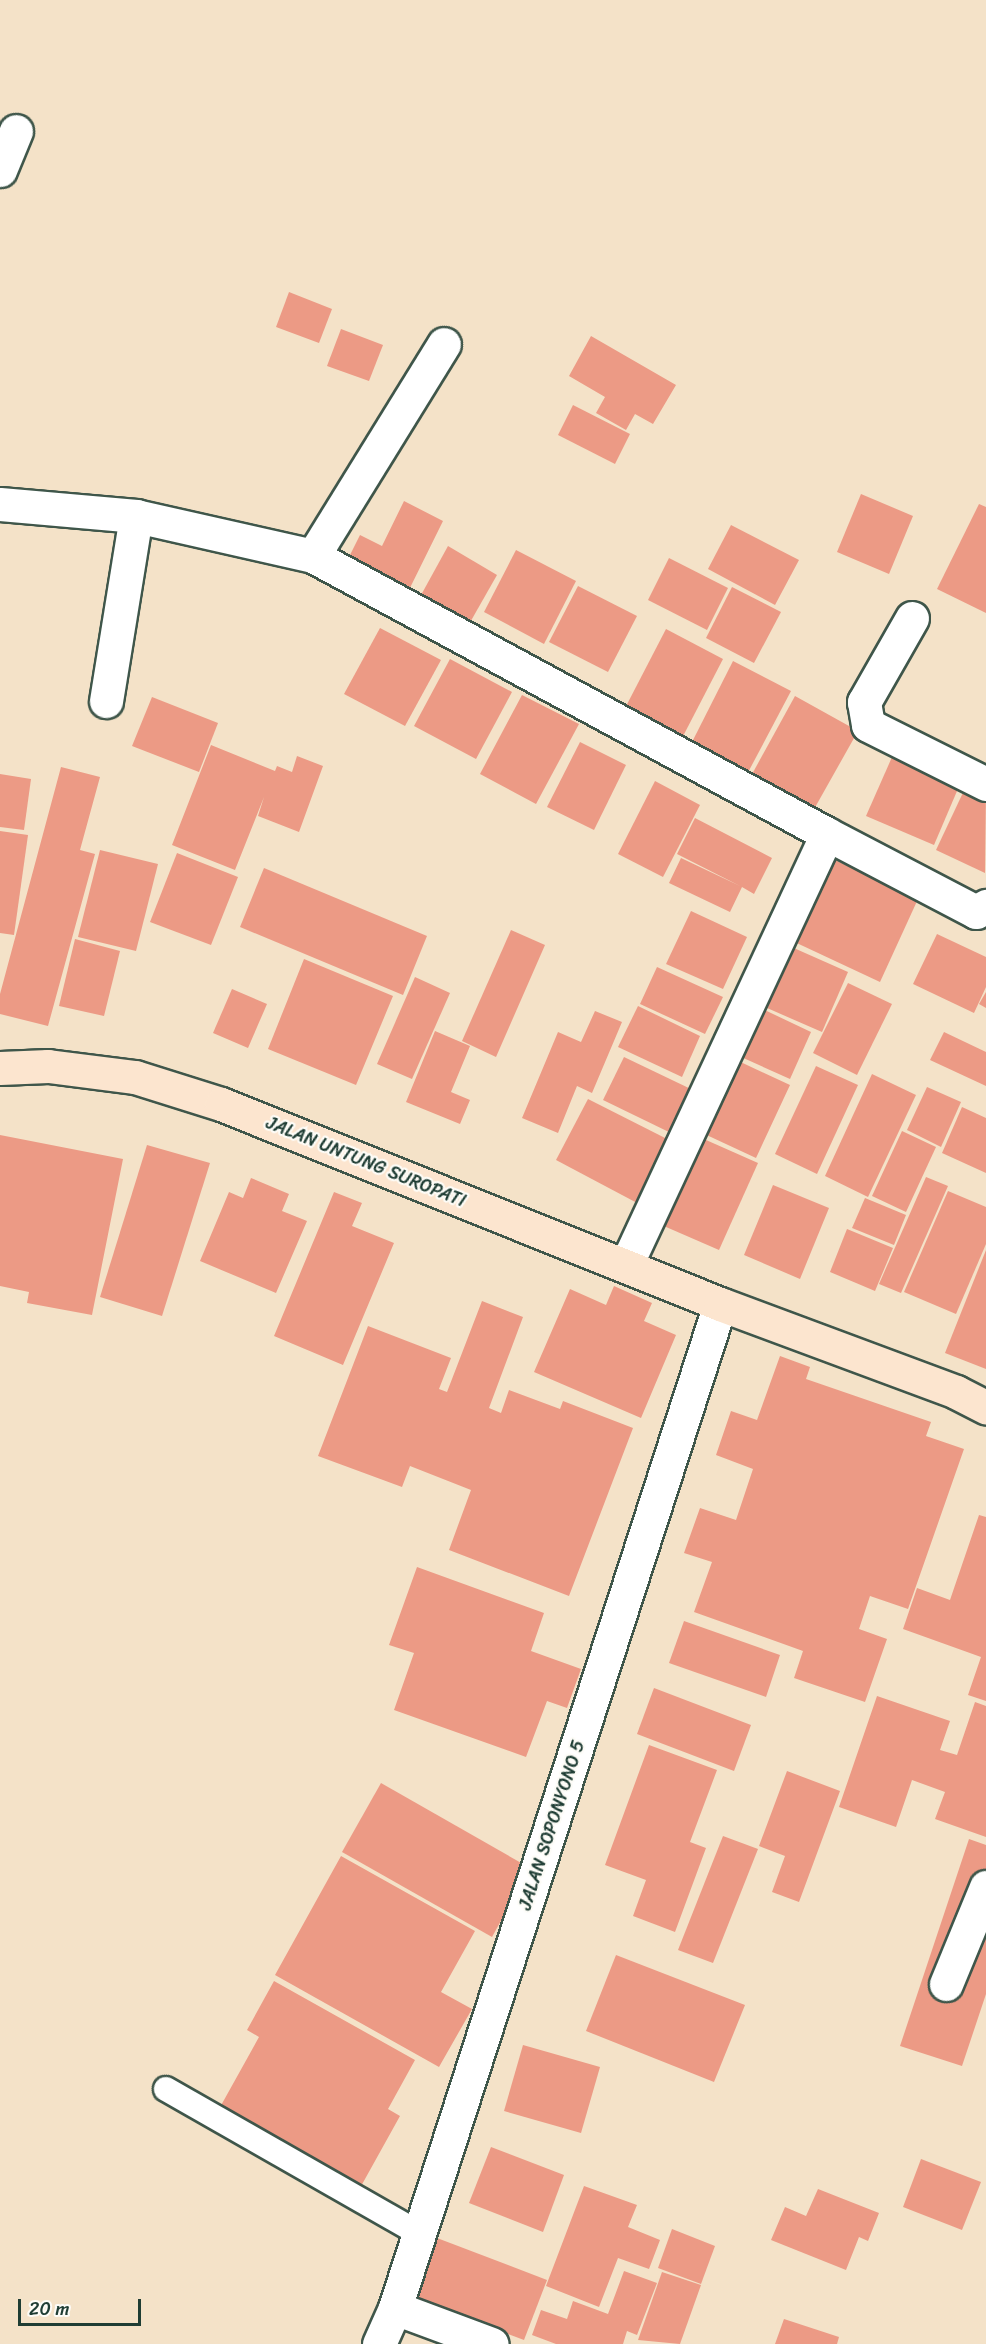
<!DOCTYPE html>
<html>
<head>
<meta charset="utf-8">
<style>
  body { margin:0 }
  #map { position:relative; width:986px; height:2344px; overflow:hidden; background:#f4e2c8; font-family:Sriracha,sans-serif }
  div>[style] { position:absolute }
  [style*='--x'] { left:calc(var(--x)*1px); top:calc(var(--y)*1px); width:calc(var(--w)*1px); rotate:calc(var(--a)*1deg) }
  .building>* { inset:0; background:#ec9a85 }
  .roads { filter:drop-shadow(2px 0 #3f564a) drop-shadow(-2px 0 #3f564a) drop-shadow(0 2px #3f564a) drop-shadow(0 -2px #3f564a) }
  .service>* { height:24px; margin:-12px; padding:0 12px; transform-origin:12px; border-radius:12px; background:#fff }
  .minor>* { height:33px; margin:-16.5px; padding:0 16.5px; transform-origin:16.5px; border-radius:16.5px; background:#fff }
  .secondary>* { height:33px; margin:-16.5px; padding:0 16.5px; transform-origin:16.5px; border-radius:16.5px; background:#fce5cf }
  span { translate:-50% -50%; white-space:nowrap; text-align:center; line-height:1.15; -webkit-text-stroke:4.5px #fdfcf7; paint-order:stroke }
  .street-label { font-size:18px; color:#1f3d34 }
  .scale { position:absolute; left:18px; top:2299px; width:123px; height:27px; box-sizing:border-box; border:3px solid #1f3d34; border-top:0; padding-left:8px; font-size:18px; line-height:21px; white-space:nowrap; color:#1f3d34; -webkit-text-stroke:4px #fdfcf7; paint-order:stroke }
</style>
</head>
<body>
<div id="map">
  <div class="building">
    <div style="clip-path:polygon(289px 292px,332px 309px,319px 343px,276px 327px)"></div>
    <div style="clip-path:polygon(341px 329px,383px 345px,369px 381px,327px 366px)"></div>
    <div style="clip-path:polygon(591px 336px,676px 385px,653px 424px,635px 414px,626px 430px,596px 413px,605px 397px,569px 376px)"></div>
    <div style="clip-path:polygon(573px 405px,630px 434px,615px 464px,558px 435px)"></div>
    <div style="clip-path:polygon(861px 494px,913px 516px,889px 574px,837px 552px)"></div>
    <div style="clip-path:polygon(404px 501px,443px 521px,403px 602px,342px 571px,360px 535px,382px 546px)"></div>
    <div style="clip-path:polygon(979px 504px,986px 507px,986px 613px,937px 589px)"></div>
    <div style="clip-path:polygon(731px 525px,799px 560px,775px 605px,708px 569px)"></div>
    <div style="clip-path:polygon(448px 546px,497px 575px,464px 633px,415px 606px)"></div>
    <div style="clip-path:polygon(516px 550px,576px 581px,544px 644px,484px 612px)"></div>
    <div style="clip-path:polygon(669px 558px,728px 588px,707px 630px,648px 600px)"></div>
    <div style="clip-path:polygon(578px 586px,637px 616px,608px 672px,549px 642px)"></div>
    <div style="clip-path:polygon(732px 587px,781px 612px,754px 663px,706px 638px)"></div>
    <div style="clip-path:polygon(380px 628px,441px 660px,405px 726px,344px 694px)"></div>
    <div style="clip-path:polygon(666px 629px,723px 659px,680px 742px,623px 712px)"></div>
    <div style="clip-path:polygon(450px 659px,512px 692px,476px 759px,414px 726px)"></div>
    <div style="clip-path:polygon(733px 661px,791px 691px,744px 780px,688px 750px)"></div>
    <div style="clip-path:polygon(522px 695px,579px 724px,536px 804px,480px 774px)"></div>
    <div style="clip-path:polygon(795px 696px,858px 731px,813px 811px,751px 776px)"></div>
    <div style="clip-path:polygon(152px 697px,218px 723px,199px 772px,132px 746px)"></div>
    <div style="clip-path:polygon(580px 742px,626px 765px,594px 830px,547px 807px)"></div>
    <div style="clip-path:polygon(211px 745px,275px 771px,277px 766px,292px 772px,297px 756px,323px 766px,299px 832px,258px 816px,264px 797px,235px 870px,172px 845px)"></div>
    <div style="clip-path:polygon(896px 748px,963px 777px,934px 845px,866px 816px)"></div>
    <div style="clip-path:polygon(61px 767px,100px 777px,80px 850px,95px 854px,48px 1026px,0 1014px,0 994px)"></div>
    <div style="clip-path:polygon(0 774px,31px 779px,24px 830px,0 827px)"></div>
    <div style="clip-path:polygon(655px 781px,700px 805px,663px 877px,618px 854px)"></div>
    <div style="clip-path:polygon(968px 782px,986px 791px,985px 873px,936px 850px)"></div>
    <div style="clip-path:polygon(695px 818px,772px 858px,754px 894px,742px 887px,730px 912px,669px 883px,681px 858px,740px 886px,677px 854px)"></div>
    <div style="clip-path:polygon(0 831px,28px 835px,14px 935px,0 933px)"></div>
    <div style="clip-path:polygon(100px 850px,158px 864px,136px 951px,78px 937px)"></div>
    <div style="clip-path:polygon(177px 853px,238px 877px,211px 945px,150px 922px)"></div>
    <div style="clip-path:polygon(824px 855px,918px 899px,880px 982px,786px 938px)"></div>
    <div style="clip-path:polygon(264px 868px,427px 936px,403px 995px,240px 927px)"></div>
    <div style="clip-path:polygon(691px 911px,747px 937px,723px 989px,666px 964px)"></div>
    <div style="clip-path:polygon(511px 930px,545px 945px,496px 1057px,462px 1041px)"></div>
    <div style="clip-path:polygon(937px 934px,986px 957px,986px 987px,974px 1013px,913px 984px)"></div>
    <div style="clip-path:polygon(75px 939px,120px 951px,104px 1016px,59px 1006px)"></div>
    <div style="clip-path:polygon(787px 945px,848px 972px,822px 1032px,760px 1005px)"></div>
    <div style="clip-path:polygon(304px 959px,393px 996px,356px 1085px,268px 1049px)"></div>
    <div style="clip-path:polygon(657px 967px,723px 997px,705px 1034px,640px 1004px)"></div>
    <div style="clip-path:polygon(415px 977px,450px 993px,412px 1079px,377px 1064px)"></div>
    <div style="clip-path:polygon(848px 983px,892px 1004px,857px 1075px,813px 1053px)"></div>
    <div style="clip-path:polygon(232px 989px,267px 1004px,248px 1048px,213px 1033px)"></div>
    <div style="clip-path:polygon(986px 992px,986px 1008px,979px 1004px)"></div>
    <div style="clip-path:polygon(752px 1004px,811px 1032px,790px 1079px,730px 1052px)"></div>
    <div style="clip-path:polygon(638px 1006px,700px 1036px,682px 1077px,618px 1047px)"></div>
    <div style="clip-path:polygon(595px 1011px,622px 1022px,592px 1093px,577px 1086px,558px 1133px,522px 1118px,558px 1032px,581px 1042px)"></div>
    <div style="clip-path:polygon(435px 1031px,470px 1046px,451px 1092px,470px 1100px,460px 1124px,406px 1102px)"></div>
    <div style="clip-path:polygon(944px 1032px,986px 1052px,986px 1086px,930px 1060px)"></div>
    <div style="clip-path:polygon(624px 1057px,695px 1091px,673px 1134px,603px 1100px)"></div>
    <div style="clip-path:polygon(732px 1058px,790px 1085px,756px 1158px,698px 1131px)"></div>
    <div style="clip-path:polygon(816px 1066px,858px 1085px,817px 1174px,775px 1154px)"></div>
    <div style="clip-path:polygon(872px 1074px,916px 1095px,868px 1197px,825px 1176px)"></div>
    <div style="clip-path:polygon(927px 1087px,961px 1102px,941px 1147px,907px 1130px)"></div>
    <div style="clip-path:polygon(588px 1099px,671px 1141px,639px 1204px,556px 1160px)"></div>
    <div style="clip-path:polygon(962px 1107px,986px 1118px,986px 1173px,942px 1153px)"></div>
    <div style="clip-path:polygon(902px 1131px,936px 1147px,906px 1212px,872px 1196px)"></div>
    <div style="clip-path:polygon(688px 1132px,758px 1163px,719px 1250px,650px 1220px)"></div>
    <div style="clip-path:polygon(0 1135px,123px 1159px,92px 1315px,27px 1303px,29px 1292px,0 1286px)"></div>
    <div style="clip-path:polygon(147px 1145px,210px 1163px,162px 1316px,100px 1297px)"></div>
    <div style="clip-path:polygon(926px 1177px,948px 1186px,901px 1293px,879px 1284px)"></div>
    <div style="clip-path:polygon(251px 1178px,289px 1194px,282px 1211px,307px 1221px,276px 1293px,200px 1261px,229px 1192px,243px 1198px)"></div>
    <div style="clip-path:polygon(773px 1185px,829px 1208px,800px 1279px,744px 1255px)"></div>
    <div style="clip-path:polygon(948px 1191px,986px 1207px,986px 1244px,956px 1314px,904px 1292px)"></div>
    <div style="clip-path:polygon(334px 1192px,362px 1203px,352px 1226px,394px 1243px,343px 1365px,274px 1336px)"></div>
    <div style="clip-path:polygon(865px 1198px,906px 1215px,894px 1245px,852px 1228px)"></div>
    <div style="clip-path:polygon(847px 1229px,893px 1248px,875px 1291px,830px 1272px)"></div>
    <div style="clip-path:polygon(986px 1250px,986px 1369px,945px 1353px)"></div>
    <div style="clip-path:polygon(614px 1286px,652px 1303px,644px 1321px,676px 1335px,641px 1418px,534px 1372px,570px 1289px,606px 1305px)"></div>
    <div style="clip-path:polygon(482px 1301px,523px 1317px,489px 1408px,501px 1413px,509px 1390px,560px 1409px,563px 1401px,633px 1428px,569px 1596px,449px 1550px,471px 1490px,410px 1466px,402px 1487px,318px 1456px,368px 1326px,451px 1358px,439px 1389px,447px 1392px)"></div>
    <div style="clip-path:polygon(780px 1356px,810px 1367px,806px 1379px,931px 1422px,926px 1436px,964px 1449px,908px 1609px,870px 1596px,859px 1629px,887px 1639px,865px 1702px,794px 1678px,803px 1651px,694px 1612px,712px 1562px,684px 1553px,700px 1508px,736px 1520px,753px 1469px,716px 1455px,731px 1411px,757px 1420px)"></div>
    <div style="clip-path:polygon(979px 1515px,986px 1517px,986px 1701px,968px 1695px,981px 1657px,903px 1629px,917px 1588px,950px 1600px)"></div>
    <div style="clip-path:polygon(417px 1567px,544px 1613px,531px 1651px,581px 1669px,567px 1708px,547px 1701px,526px 1757px,394px 1710px,414px 1653px,389px 1645px)"></div>
    <div style="clip-path:polygon(684px 1621px,780px 1655px,766px 1697px,669px 1663px)"></div>
    <div style="clip-path:polygon(654px 1688px,751px 1725px,734px 1771px,637px 1734px)"></div>
    <div style="clip-path:polygon(877px 1696px,950px 1721px,940px 1750px,957px 1755px,975px 1702px,986px 1706px,986px 1837px,935px 1819px,945px 1792px,912px 1780px,896px 1827px,839px 1807px)"></div>
    <div style="clip-path:polygon(649px 1745px,717px 1770px,690px 1842px,706px 1848px,675px 1932px,633px 1916px,646px 1880px,605px 1865px)"></div>
    <div style="clip-path:polygon(787px 1771px,840px 1791px,799px 1902px,772px 1892px,785px 1856px,759px 1846px)"></div>
    <div style="clip-path:polygon(381px 1783px,530px 1868px,492px 1937px,342px 1852px)"></div>
    <div style="clip-path:polygon(723px 1836px,758px 1849px,713px 1963px,678px 1950px)"></div>
    <div style="clip-path:polygon(969px 1839px,986px 1845px,986px 1994px,962px 2066px,900px 2046px)"></div>
    <div style="clip-path:polygon(341px 1856px,475px 1931px,441px 1992px,472px 2009px,439px 2067px,275px 1975px)"></div>
    <div style="clip-path:polygon(616px 1955px,745px 2005px,714px 2082px,586px 2031px)"></div>
    <div style="clip-path:polygon(274px 1981px,415px 2060px,388px 2109px,400px 2116px,360px 2188px,219px 2109px,259px 2037px,247px 2030px)"></div>
    <div style="clip-path:polygon(523px 2045px,600px 2067px,581px 2133px,504px 2111px)"></div>
    <div style="clip-path:polygon(491px 2147px,564px 2175px,543px 2232px,469px 2203px)"></div>
    <div style="clip-path:polygon(921px 2159px,981px 2182px,962px 2230px,903px 2207px)"></div>
    <div style="clip-path:polygon(584px 2186px,637px 2205px,628px 2227px,660px 2240px,649px 2269px,618px 2258px,599px 2307px,546px 2286px)"></div>
    <div style="clip-path:polygon(818px 2189px,879px 2213px,868px 2241px,859px 2237px,846px 2270px,771px 2240px,785px 2207px,806px 2216px)"></div>
    <div style="clip-path:polygon(672px 2229px,715px 2246px,701px 2284px,658px 2268px)"></div>
    <div style="clip-path:polygon(437px 2238px,547px 2280px,524px 2340px,414px 2298px)"></div>
    <div style="clip-path:polygon(624px 2271px,657px 2283px,637px 2335px,627px 2331px,623px 2344px,556px 2344px,532px 2335px,541px 2310px,567px 2319px,573px 2301px,608px 2314px)"></div>
    <div style="clip-path:polygon(662px 2272px,701px 2285px,680px 2344px,638px 2340px)"></div>
    <div style="clip-path:polygon(784px 2319px,839px 2337px,837px 2344px,775px 2344px)"></div>
  </div>
  <div class="roads">
    <div class="service">
      <div style="--x:166;--y:2089;--w:292;--a:29.7"></div>
    </div>
    <div class="minor">
      <div style="--x:0;--y:170;--w:42;--a:-67.7"></div>
      <div style="--x:0;--y:504;--w:137;--a:5"></div>
      <div style="--x:136;--y:516;--w:181;--a:12.7"></div>
      <div style="--x:313;--y:556;--w:584;--a:28.41"></div>
      <div style="--x:827;--y:834;--w:476;--a:115"></div>
      <div style="--x:313;--y:556;--w:249;--a:-58.3"></div>
      <div style="--x:912;--y:618;--w:97;--a:119.7"></div>
      <div style="--x:864;--y:702;--w:23;--a:80"></div>
      <div style="--x:868;--y:725;--w:132;--a:26.6"></div>
      <div style="--x:106;--y:701;--w:187;--a:-80.8"></div>
      <div style="--x:827;--y:834;--w:168;--a:27.6"></div>
      <div style="--x:976;--y:912;--w:12;--a:-31"></div>
      <div style="--x:946;--y:1984;--w:105;--a:-67.6"></div>
      <div style="--x:395;--y:2308;--w:103;--a:20.4"></div>
      <div style="--x:379;--y:2344;--w:39;--a:-66"></div>
      <div style="--x:395;--y:2308;--w:1055;--a:-72.06"></div>
    </div>
    <div class="secondary">
      <div style="--x:0;--y:1068;--w:48;--a:-2.4"></div>
      <div style="--x:48;--y:1066;--w:88;--a:7.2"></div>
      <div style="--x:135;--y:1077;--w:90;--a:17.4"></div>
      <div style="--x:221;--y:1104;--w:538;--a:21.84"></div>
      <div style="--x:720;--y:1304;--w:252;--a:20.4"></div>
      <div style="--x:956;--y:1392;--w:34;--a:27"></div>
    </div>
  </div>
  <div class="street-label">
    <span style="left:366px;top:1162px;rotate:22deg">JALAN UNTUNG SUROPATI</span>
    <span style="left:552px;top:1825px;rotate:-72deg">JALAN SOPONYONO 5</span>
  </div>
  <div class="scale">20 m</div>
</div>
</body>
</html>
